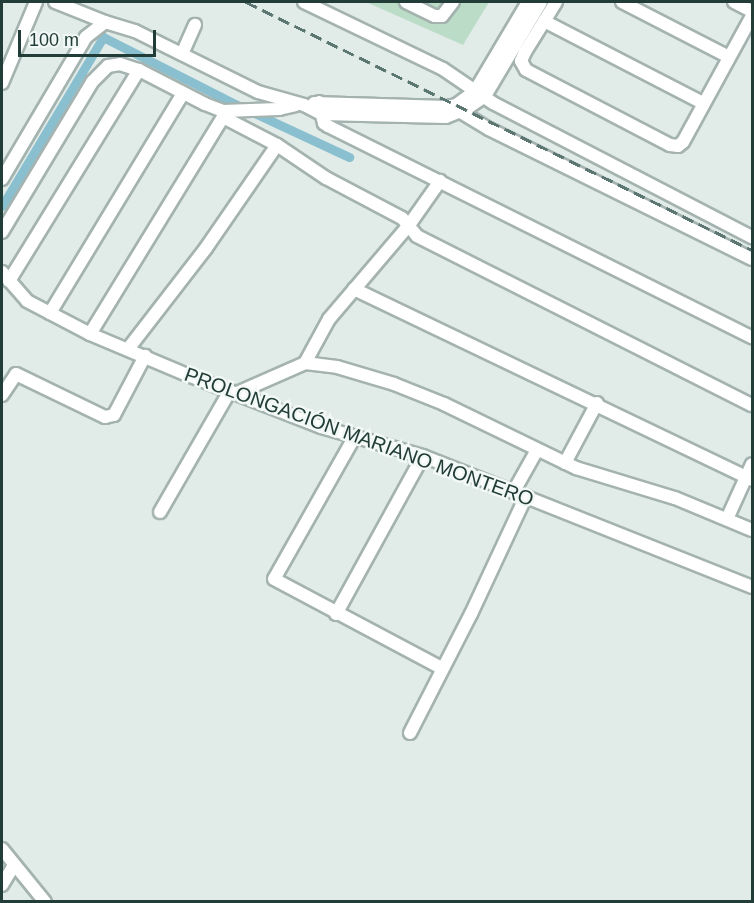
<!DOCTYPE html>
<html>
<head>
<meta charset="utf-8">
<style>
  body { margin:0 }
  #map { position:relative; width:754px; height:903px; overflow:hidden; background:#e1ebe8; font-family:Helvetica,sans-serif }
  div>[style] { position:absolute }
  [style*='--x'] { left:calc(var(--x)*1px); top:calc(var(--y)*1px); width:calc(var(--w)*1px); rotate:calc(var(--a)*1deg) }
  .green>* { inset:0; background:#bbdcc7 }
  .canal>* { height:9px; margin:-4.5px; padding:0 4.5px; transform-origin:4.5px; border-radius:4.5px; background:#8abfcf }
  .roads { filter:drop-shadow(2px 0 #a4b3af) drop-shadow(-2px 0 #a4b3af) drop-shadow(0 2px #a4b3af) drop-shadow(0 -2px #a4b3af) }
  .minor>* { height:12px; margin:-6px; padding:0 6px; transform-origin:6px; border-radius:6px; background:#fff }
  .rail>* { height:3px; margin-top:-1.5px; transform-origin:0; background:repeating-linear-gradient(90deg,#5c7772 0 12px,transparent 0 18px) }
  span { translate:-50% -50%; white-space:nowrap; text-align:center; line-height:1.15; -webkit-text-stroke:5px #f2f8f5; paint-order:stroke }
  .street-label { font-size:20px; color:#223c37 }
  .frame { position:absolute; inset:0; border:3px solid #223c37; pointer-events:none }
  .scale { position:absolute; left:18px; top:30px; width:138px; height:27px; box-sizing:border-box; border:3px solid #223c37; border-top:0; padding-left:8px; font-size:18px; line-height:21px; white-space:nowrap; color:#223c37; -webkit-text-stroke:4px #f2f8f5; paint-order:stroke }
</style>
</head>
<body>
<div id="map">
  <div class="green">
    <div style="clip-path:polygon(366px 2px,489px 2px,463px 45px)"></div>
  </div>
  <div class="canal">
    <div style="--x:2;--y:206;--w:197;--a:-59.1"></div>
    <div style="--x:103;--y:37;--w:148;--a:26.9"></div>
    <div style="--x:235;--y:104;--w:126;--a:24.9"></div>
  </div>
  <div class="roads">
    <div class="minor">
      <div style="--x:55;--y:2;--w:54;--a:21.8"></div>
      <div style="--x:304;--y:2;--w:154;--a:25.7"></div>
      <div style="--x:443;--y:69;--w:60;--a:34.2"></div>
      <div style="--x:493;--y:103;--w:292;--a:27.4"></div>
      <div style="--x:406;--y:2;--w:32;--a:26"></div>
      <div style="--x:435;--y:16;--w:7;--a:0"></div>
      <div style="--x:442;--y:16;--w:18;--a:-52"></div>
      <div style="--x:556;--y:2;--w:59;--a:121.8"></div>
      <div style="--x:525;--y:52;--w:10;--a:114"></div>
      <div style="--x:521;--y:61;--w:10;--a:61"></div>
      <div style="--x:526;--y:70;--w:162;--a:27.5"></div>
      <div style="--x:670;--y:145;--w:8;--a:7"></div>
      <div style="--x:678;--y:146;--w:6;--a:-39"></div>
      <div style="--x:683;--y:142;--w:144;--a:-61.3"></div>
      <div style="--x:622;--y:2;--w:120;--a:27.2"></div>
      <div style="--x:734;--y:2;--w:20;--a:27"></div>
      <div style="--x:544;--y:21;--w:179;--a:27.3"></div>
      <div style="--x:182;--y:54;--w:32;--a:-66"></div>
      <div style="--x:2;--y:83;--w:88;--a:-67.2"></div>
      <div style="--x:319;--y:102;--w:22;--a:77"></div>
      <div style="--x:324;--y:123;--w:5;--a:37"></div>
      <div style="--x:328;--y:126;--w:474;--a:26.5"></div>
      <div style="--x:314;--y:103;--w:133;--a:1.7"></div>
      <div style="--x:447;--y:107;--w:9;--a:-13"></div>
      <div style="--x:456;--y:105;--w:24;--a:-36"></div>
      <div style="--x:475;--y:91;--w:104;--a:-59.2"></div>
      <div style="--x:451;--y:106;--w:44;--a:31.2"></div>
      <div style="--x:489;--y:129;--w:293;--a:26.3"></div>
      <div style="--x:223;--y:117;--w:61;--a:27.4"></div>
      <div style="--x:277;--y:145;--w:59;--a:34"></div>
      <div style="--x:326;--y:178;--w:86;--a:27.8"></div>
      <div style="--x:402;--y:218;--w:23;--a:50"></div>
      <div style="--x:417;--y:236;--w:375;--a:26.8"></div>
      <div style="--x:2;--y:179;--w:165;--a:-59.4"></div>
      <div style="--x:86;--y:37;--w:24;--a:-38"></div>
      <div style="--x:105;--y:22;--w:31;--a:17"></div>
      <div style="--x:135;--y:31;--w:137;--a:26.4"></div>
      <div style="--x:258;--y:92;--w:48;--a:15.8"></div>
      <div style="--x:304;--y:105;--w:20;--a:27"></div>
      <div style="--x:322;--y:114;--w:124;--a:1.4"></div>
      <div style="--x:446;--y:117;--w:22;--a:-22"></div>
      <div style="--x:466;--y:109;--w:23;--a:-34"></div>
      <div style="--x:485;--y:96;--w:109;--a:-59.2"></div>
      <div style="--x:2;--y:232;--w:175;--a:-59"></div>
      <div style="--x:92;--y:82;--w:23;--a:-45"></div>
      <div style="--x:108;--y:66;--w:12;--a:-9"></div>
      <div style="--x:120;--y:64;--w:20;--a:18"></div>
      <div style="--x:139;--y:70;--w:74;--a:27.3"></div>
      <div style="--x:205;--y:104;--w:19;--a:21"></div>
      <div style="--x:223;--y:111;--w:56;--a:-2"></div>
      <div style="--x:279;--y:109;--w:17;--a:-13"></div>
      <div style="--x:2;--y:272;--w:38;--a:49"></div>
      <div style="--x:27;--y:301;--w:71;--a:27.6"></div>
      <div style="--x:90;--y:334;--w:103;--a:22.8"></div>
      <div style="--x:185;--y:374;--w:146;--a:21.3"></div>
      <div style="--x:321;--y:427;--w:106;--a:15.9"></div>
      <div style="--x:423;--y:456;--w:354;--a:21.7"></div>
      <div style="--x:9;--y:281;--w:248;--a:-58.4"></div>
      <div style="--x:354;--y:289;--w:441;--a:25.6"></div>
      <div style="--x:50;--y:313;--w:257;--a:-58.8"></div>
      <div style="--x:90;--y:334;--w:255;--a:-58.5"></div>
      <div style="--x:223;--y:117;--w:6;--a:-90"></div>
      <div style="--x:128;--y:349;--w:128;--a:-52.3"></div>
      <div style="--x:206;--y:248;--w:125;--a:-55.4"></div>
      <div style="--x:305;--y:363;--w:50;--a:-61.4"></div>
      <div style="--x:329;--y:319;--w:123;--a:-49.6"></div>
      <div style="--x:409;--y:225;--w:54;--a:-54.8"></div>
      <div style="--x:237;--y:393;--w:74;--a:-23.8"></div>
      <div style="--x:305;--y:363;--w:32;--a:7"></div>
      <div style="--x:337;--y:367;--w:59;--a:16.6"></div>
      <div style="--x:394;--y:384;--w:54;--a:21.8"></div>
      <div style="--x:444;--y:404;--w:147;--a:25.9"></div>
      <div style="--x:576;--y:468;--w:103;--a:16.9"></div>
      <div style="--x:675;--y:498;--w:83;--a:22.6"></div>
      <div style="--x:2;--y:395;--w:25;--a:-56"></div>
      <div style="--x:16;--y:374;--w:99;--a:25.8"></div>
      <div style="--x:105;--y:417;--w:9;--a:-13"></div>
      <div style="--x:114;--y:415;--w:67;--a:-62.3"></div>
      <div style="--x:355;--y:436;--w:164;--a:119.5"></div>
      <div style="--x:274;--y:579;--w:191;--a:28"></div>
      <div style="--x:565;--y:463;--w:68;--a:-61.9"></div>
      <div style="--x:514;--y:491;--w:47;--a:-60.7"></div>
      <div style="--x:160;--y:512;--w:140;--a:-60"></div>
      <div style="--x:727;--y:519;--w:60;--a:-65.6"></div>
      <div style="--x:336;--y:614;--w:180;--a:-61.2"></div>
      <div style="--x:410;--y:733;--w:134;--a:-62.9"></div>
      <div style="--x:471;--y:614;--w:130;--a:-65"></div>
      <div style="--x:2;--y:849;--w:68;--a:50.9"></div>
      <div style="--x:2;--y:885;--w:23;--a:-59"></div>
    </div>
  </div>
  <div class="rail">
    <div style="--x:246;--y:2;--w:564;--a:26.11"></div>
  </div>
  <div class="street-label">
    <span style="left:359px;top:437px;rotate:20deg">PROLONGACIÓN MARIANO MONTERO</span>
  </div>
  <div class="frame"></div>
  <div class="scale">100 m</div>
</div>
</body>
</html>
